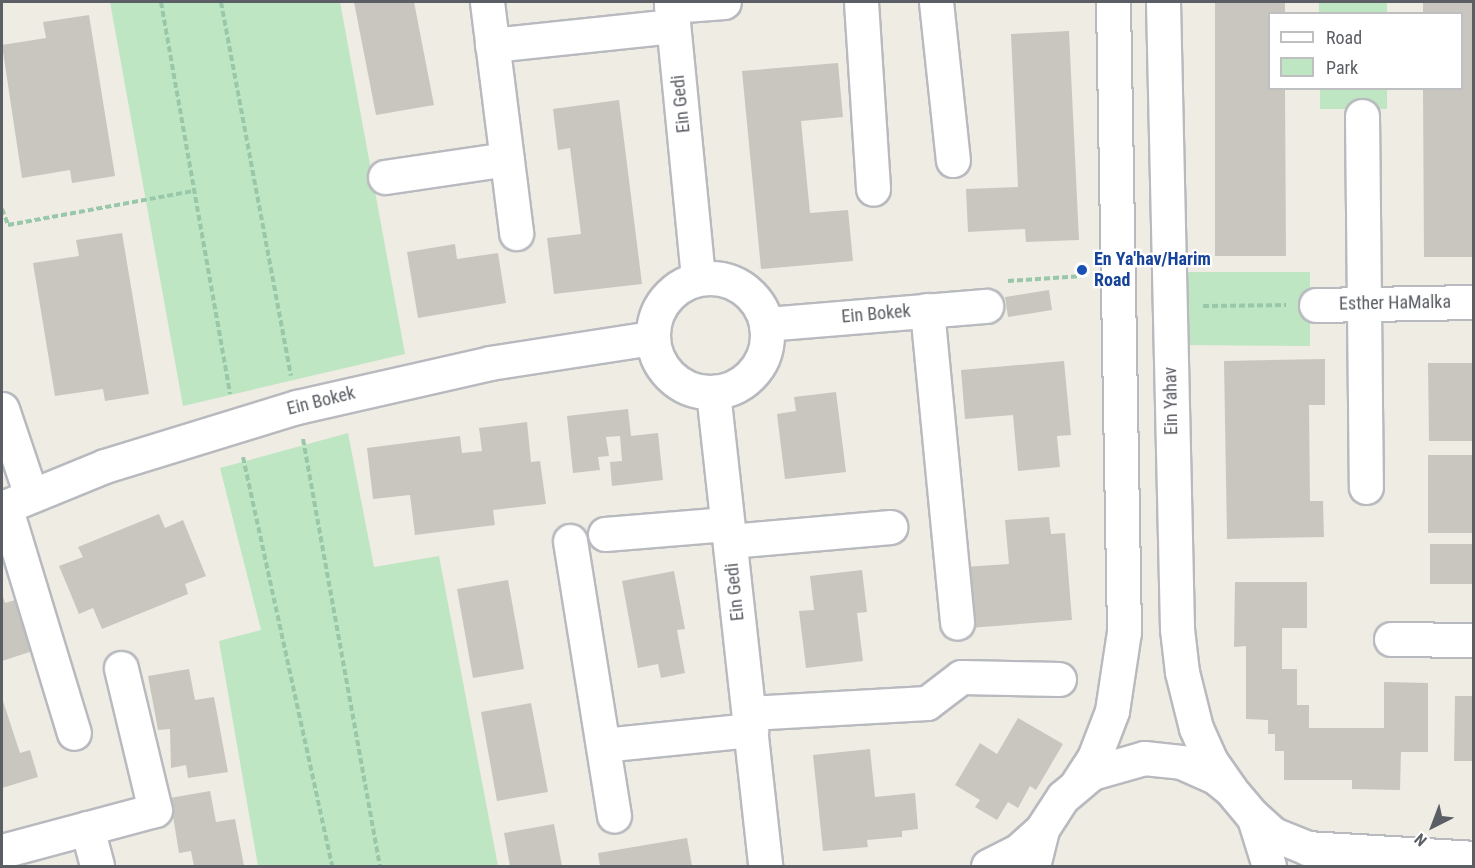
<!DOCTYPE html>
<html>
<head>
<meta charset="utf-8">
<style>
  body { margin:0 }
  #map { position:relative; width:1475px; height:868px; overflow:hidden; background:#eeece3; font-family:"Roboto Condensed",sans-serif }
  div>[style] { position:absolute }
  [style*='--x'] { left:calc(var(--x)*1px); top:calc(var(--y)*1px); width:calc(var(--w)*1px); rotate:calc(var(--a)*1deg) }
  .green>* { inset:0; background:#bfe6c2 }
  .building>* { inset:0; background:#c9c6c0 }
  .path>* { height:4px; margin-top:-2px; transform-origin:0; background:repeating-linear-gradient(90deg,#98c7a9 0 6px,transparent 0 9px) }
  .roads { filter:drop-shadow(2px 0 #b8babf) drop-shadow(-2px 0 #b8babf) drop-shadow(0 2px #b8babf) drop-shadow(0 -2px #b8babf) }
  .minor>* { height:33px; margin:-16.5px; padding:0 16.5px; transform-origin:16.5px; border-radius:16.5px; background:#fff }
  .minor>.ring { margin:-16.5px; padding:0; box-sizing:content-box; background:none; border:33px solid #fff; border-radius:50% }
  .dots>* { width:16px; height:16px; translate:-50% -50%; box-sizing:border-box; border:3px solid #fff; border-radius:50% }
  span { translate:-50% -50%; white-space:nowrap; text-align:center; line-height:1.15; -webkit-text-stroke:4.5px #fff; paint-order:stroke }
  .street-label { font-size:18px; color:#5b5e64 }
  .transit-label { font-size:18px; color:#164399; font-weight:700 }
  .left { translate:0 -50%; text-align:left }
  .frame { position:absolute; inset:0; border:3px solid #5b5e64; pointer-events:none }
  .legend { position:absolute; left:1268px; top:12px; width:195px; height:78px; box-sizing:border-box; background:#fff; border:2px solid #bdbfc1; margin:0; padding:8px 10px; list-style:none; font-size:18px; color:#5b5e64 }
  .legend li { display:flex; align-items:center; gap:12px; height:30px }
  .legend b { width:30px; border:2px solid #bdbfc1 }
  .north { position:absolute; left:1403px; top:796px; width:60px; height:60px; -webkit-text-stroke:4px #fff; paint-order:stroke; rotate:222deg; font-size:16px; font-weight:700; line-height:24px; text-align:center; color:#5b5e64 }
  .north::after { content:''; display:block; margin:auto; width:21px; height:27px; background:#5b5e64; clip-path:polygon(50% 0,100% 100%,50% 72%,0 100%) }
</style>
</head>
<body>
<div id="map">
  <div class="green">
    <div style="clip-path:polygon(110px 2px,340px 2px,405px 354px,183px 406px)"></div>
    <div style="clip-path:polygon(1319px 2px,1387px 2px,1387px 13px,1319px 13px)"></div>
    <div style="clip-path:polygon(1320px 89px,1387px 89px,1387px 109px,1320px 109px)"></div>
    <div style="clip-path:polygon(1180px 272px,1310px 272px,1310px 346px,1180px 345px)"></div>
    <div style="clip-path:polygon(348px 433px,374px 567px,439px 556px,498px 866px,258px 866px,219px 641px,261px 630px,220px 468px)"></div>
  </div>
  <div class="building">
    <div style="clip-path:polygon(354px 2px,414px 2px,434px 105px,376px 115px)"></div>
    <div style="clip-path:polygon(1215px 2px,1285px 2px,1285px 14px,1270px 14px,1270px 88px,1285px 88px,1286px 256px,1215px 256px)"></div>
    <div style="clip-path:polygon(1423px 2px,1474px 2px,1474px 257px,1424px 257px,1423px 88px,1462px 88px,1462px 14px,1423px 14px)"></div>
    <div style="clip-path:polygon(89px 15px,115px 176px,72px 183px,70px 170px,22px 178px,2px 45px,46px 38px,43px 22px)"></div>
    <div style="clip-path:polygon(1069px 31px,1079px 240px,1026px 242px,1025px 229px,968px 232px,966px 189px,1018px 187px,1011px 34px)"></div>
    <div style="clip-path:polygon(838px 63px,843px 117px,801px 121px,810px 213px,848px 210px,853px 261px,761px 269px,742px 71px)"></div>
    <div style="clip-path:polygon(619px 100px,642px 284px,554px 294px,547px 238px,581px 234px,570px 148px,558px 150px,553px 109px)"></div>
    <div style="clip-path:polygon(122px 233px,149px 394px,105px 401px,103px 389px,55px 396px,33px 263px,79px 256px,76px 240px)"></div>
    <div style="clip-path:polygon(455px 244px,457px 259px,498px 253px,506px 303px,418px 318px,407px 252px)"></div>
    <div style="clip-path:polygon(1049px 290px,1052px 310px,1008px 317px,1005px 297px)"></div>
    <div style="clip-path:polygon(1325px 359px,1325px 405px,1309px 405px,1310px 501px,1323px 501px,1324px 537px,1227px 539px,1224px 361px)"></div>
    <div style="clip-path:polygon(1064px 361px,1071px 435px,1057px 436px,1060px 467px,1018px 471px,1013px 415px,965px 419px,961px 370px)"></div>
    <div style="clip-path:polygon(1428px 363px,1474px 363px,1474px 441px,1429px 441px)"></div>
    <div style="clip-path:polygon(836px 392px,846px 472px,785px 479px,777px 414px,796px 411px,794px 397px)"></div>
    <div style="clip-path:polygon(628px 409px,631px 436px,658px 433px,663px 480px,612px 486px,610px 462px,622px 461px,620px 436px,606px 437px,609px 456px,598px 457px,600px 470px,573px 473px,567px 416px)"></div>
    <div style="clip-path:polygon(527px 422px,531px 462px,540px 461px,546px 504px,493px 510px,495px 525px,415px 535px,410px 495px,373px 499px,367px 448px,460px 436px,462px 453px,482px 451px,479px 428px)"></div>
    <div style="clip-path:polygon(1428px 455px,1474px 455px,1474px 533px,1428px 533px)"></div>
    <div style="clip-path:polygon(159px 514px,165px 528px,183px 520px,206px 576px,185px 584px,188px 594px,102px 629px,93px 608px,79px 614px,59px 566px,83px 557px,78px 547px)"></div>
    <div style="clip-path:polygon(1049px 517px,1051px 534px,1065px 533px,1072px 620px,969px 628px,964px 567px,1009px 564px,1005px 520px)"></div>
    <div style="clip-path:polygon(1430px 544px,1474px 544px,1474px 584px,1430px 584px)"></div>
    <div style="clip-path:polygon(862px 570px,867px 612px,857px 613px,863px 661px,806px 668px,799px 611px,814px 610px,810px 576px)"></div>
    <div style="clip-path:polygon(674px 571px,685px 629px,677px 630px,685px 673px,661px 678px,658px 664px,638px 668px,622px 581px)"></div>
    <div style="clip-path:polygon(508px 580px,524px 669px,473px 678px,457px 589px)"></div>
    <div style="clip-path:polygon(1235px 582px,1307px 582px,1307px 628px,1282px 628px,1282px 669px,1297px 669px,1297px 705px,1309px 705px,1309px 728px,1384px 728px,1384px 682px,1428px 683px,1428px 752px,1401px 752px,1400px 790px,1352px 789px,1352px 780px,1284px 780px,1284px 751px,1275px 751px,1275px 734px,1268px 734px,1268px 720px,1246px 719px,1246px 646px,1234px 647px)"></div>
    <div style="clip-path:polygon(2px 594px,5px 603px,22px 598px,39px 649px,2px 661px)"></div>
    <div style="clip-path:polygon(189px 669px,195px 700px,214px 697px,228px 772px,188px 778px,186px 765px,171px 768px,170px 729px,158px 730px,148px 676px)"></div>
    <div style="clip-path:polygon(1455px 696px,1474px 696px,1474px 761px,1454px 761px)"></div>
    <div style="clip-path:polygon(2px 698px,20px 753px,30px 750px,38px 777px,2px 788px)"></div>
    <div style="clip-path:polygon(531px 703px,548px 792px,497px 801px,481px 712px)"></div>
    <div style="clip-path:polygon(1018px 718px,1063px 744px,1036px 790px,1030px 786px,1018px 808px,1008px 802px,997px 820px,975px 807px,980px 800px,955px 785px,980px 743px,997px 754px)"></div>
    <div style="clip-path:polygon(870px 749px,875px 797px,915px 793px,918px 829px,902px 831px,902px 837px,867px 840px,868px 847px,823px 851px,813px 755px)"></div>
    <div style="clip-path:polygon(210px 791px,216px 822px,235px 819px,244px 866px,194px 866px,191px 851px,179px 853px,170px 798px)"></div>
    <div style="clip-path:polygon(554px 824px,562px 866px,510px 866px,504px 833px)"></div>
    <div style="clip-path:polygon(687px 838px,692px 866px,600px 866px,598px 853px)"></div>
  </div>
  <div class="path">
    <div style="--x:161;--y:2;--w:398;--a:80"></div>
    <div style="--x:221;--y:2;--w:380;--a:79.4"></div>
    <div style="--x:2;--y:209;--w:17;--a:69"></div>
    <div style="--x:8;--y:225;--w:189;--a:-10.4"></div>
    <div style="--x:1008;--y:281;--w:75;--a:-3.8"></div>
    <div style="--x:1203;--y:306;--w:83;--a:-0.7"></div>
    <div style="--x:303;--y:439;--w:434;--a:79.8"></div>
    <div style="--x:243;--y:457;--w:419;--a:77.7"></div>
  </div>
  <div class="roads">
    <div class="minor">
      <div style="--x:487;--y:2;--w:233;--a:82.8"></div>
      <div style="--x:671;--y:2;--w:278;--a:84.4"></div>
      <div style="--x:861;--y:2;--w:187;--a:86.3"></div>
      <div style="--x:936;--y:2;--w:159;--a:83.9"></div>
      <div style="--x:1163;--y:2;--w:627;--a:88.72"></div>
      <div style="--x:1177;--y:629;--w:43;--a:83.4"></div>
      <div style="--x:1182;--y:672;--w:58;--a:76"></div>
      <div style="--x:1196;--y:728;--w:35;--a:66"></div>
      <div style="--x:1210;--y:760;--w:35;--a:55"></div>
      <div style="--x:671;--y:6;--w:53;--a:-4.3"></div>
      <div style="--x:492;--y:45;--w:182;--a:-6"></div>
      <div style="--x:1362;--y:116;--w:371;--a:89.4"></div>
      <div style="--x:385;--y:177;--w:123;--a:-8.4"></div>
      <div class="ring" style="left:653px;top:278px;width:81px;height:81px"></div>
      <div style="--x:1316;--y:305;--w:158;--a:-1.1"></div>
      <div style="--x:927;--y:310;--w:314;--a:84.5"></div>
      <div style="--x:766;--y:324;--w:221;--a:-4.7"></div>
      <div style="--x:713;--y:392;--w:477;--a:83.7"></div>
      <div style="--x:2;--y:409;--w:91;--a:71.4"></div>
      <div style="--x:5;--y:506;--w:237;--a:73.1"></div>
      <div style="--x:2;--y:508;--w:111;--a:-22.2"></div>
      <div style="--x:105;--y:466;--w:201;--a:-17.1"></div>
      <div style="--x:297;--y:407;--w:198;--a:-12.8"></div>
      <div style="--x:490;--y:363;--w:164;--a:-8.8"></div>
      <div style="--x:605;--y:534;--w:122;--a:-4.7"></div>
      <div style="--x:570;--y:541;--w:278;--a:80.9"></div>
      <div style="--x:730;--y:541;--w:161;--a:-5"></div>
      <div style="--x:1391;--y:639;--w:83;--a:0.7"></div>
      <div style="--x:749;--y:713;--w:178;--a:-3.2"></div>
      <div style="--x:927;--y:703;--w:43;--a:-37.4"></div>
      <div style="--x:961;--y:677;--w:98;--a:1.2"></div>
      <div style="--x:603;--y:745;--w:149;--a:-5.8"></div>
      <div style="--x:1077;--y:784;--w:31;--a:-57"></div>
      <div style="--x:1094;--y:758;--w:50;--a:-69"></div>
      <div style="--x:1112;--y:711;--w:80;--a:-81.4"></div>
      <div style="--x:1124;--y:632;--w:630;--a:-91"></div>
      <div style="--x:1252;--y:815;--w:28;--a:42"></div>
      <div style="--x:1273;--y:834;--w:37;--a:22"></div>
      <div style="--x:1307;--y:848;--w:167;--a:3.4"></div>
      <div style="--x:87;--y:828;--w:39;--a:75"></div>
      <div style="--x:2;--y:851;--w:158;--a:-15"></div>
      <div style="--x:155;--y:810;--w:146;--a:-103.5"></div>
      <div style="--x:988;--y:866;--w:35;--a:-27"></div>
      <div style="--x:1019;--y:850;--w:31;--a:-42"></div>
      <div style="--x:1033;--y:866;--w:38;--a:-76"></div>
      <div style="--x:1042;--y:829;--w:38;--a:-57"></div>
      <div style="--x:1063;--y:797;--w:38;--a:-40"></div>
      <div style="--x:1092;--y:773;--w:54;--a:-16.1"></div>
      <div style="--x:1144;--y:758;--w:37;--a:6"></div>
      <div style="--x:1181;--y:762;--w:37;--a:24"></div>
      <div style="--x:1215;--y:777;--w:19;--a:39"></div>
      <div style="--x:1230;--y:789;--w:38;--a:50"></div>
      <div style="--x:1254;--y:818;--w:50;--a:72.6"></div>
    </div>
  </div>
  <div class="dots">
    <div style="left:1082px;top:270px;background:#1a4fb4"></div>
  </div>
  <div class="street-label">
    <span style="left:681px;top:104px;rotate:-96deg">Ein Gedi</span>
    <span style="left:1395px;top:303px;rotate:-1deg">Esther HaMalka</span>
    <span style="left:876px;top:314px;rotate:-5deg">Ein Bokek</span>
    <span style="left:321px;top:401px;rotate:-14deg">Ein Bokek</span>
    <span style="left:1171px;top:401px;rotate:-91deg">Ein Yahav</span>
    <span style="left:735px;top:592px;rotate:-96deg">Ein Gedi</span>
  </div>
  <div class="transit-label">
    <span class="left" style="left:1094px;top:270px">En Ya'hav/Harim<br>Road</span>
  </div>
  <div class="frame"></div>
  <ul class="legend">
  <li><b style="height:8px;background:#fff"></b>Road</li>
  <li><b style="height:16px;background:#bfe6c2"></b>Park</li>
  </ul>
  <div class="north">N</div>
</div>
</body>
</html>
